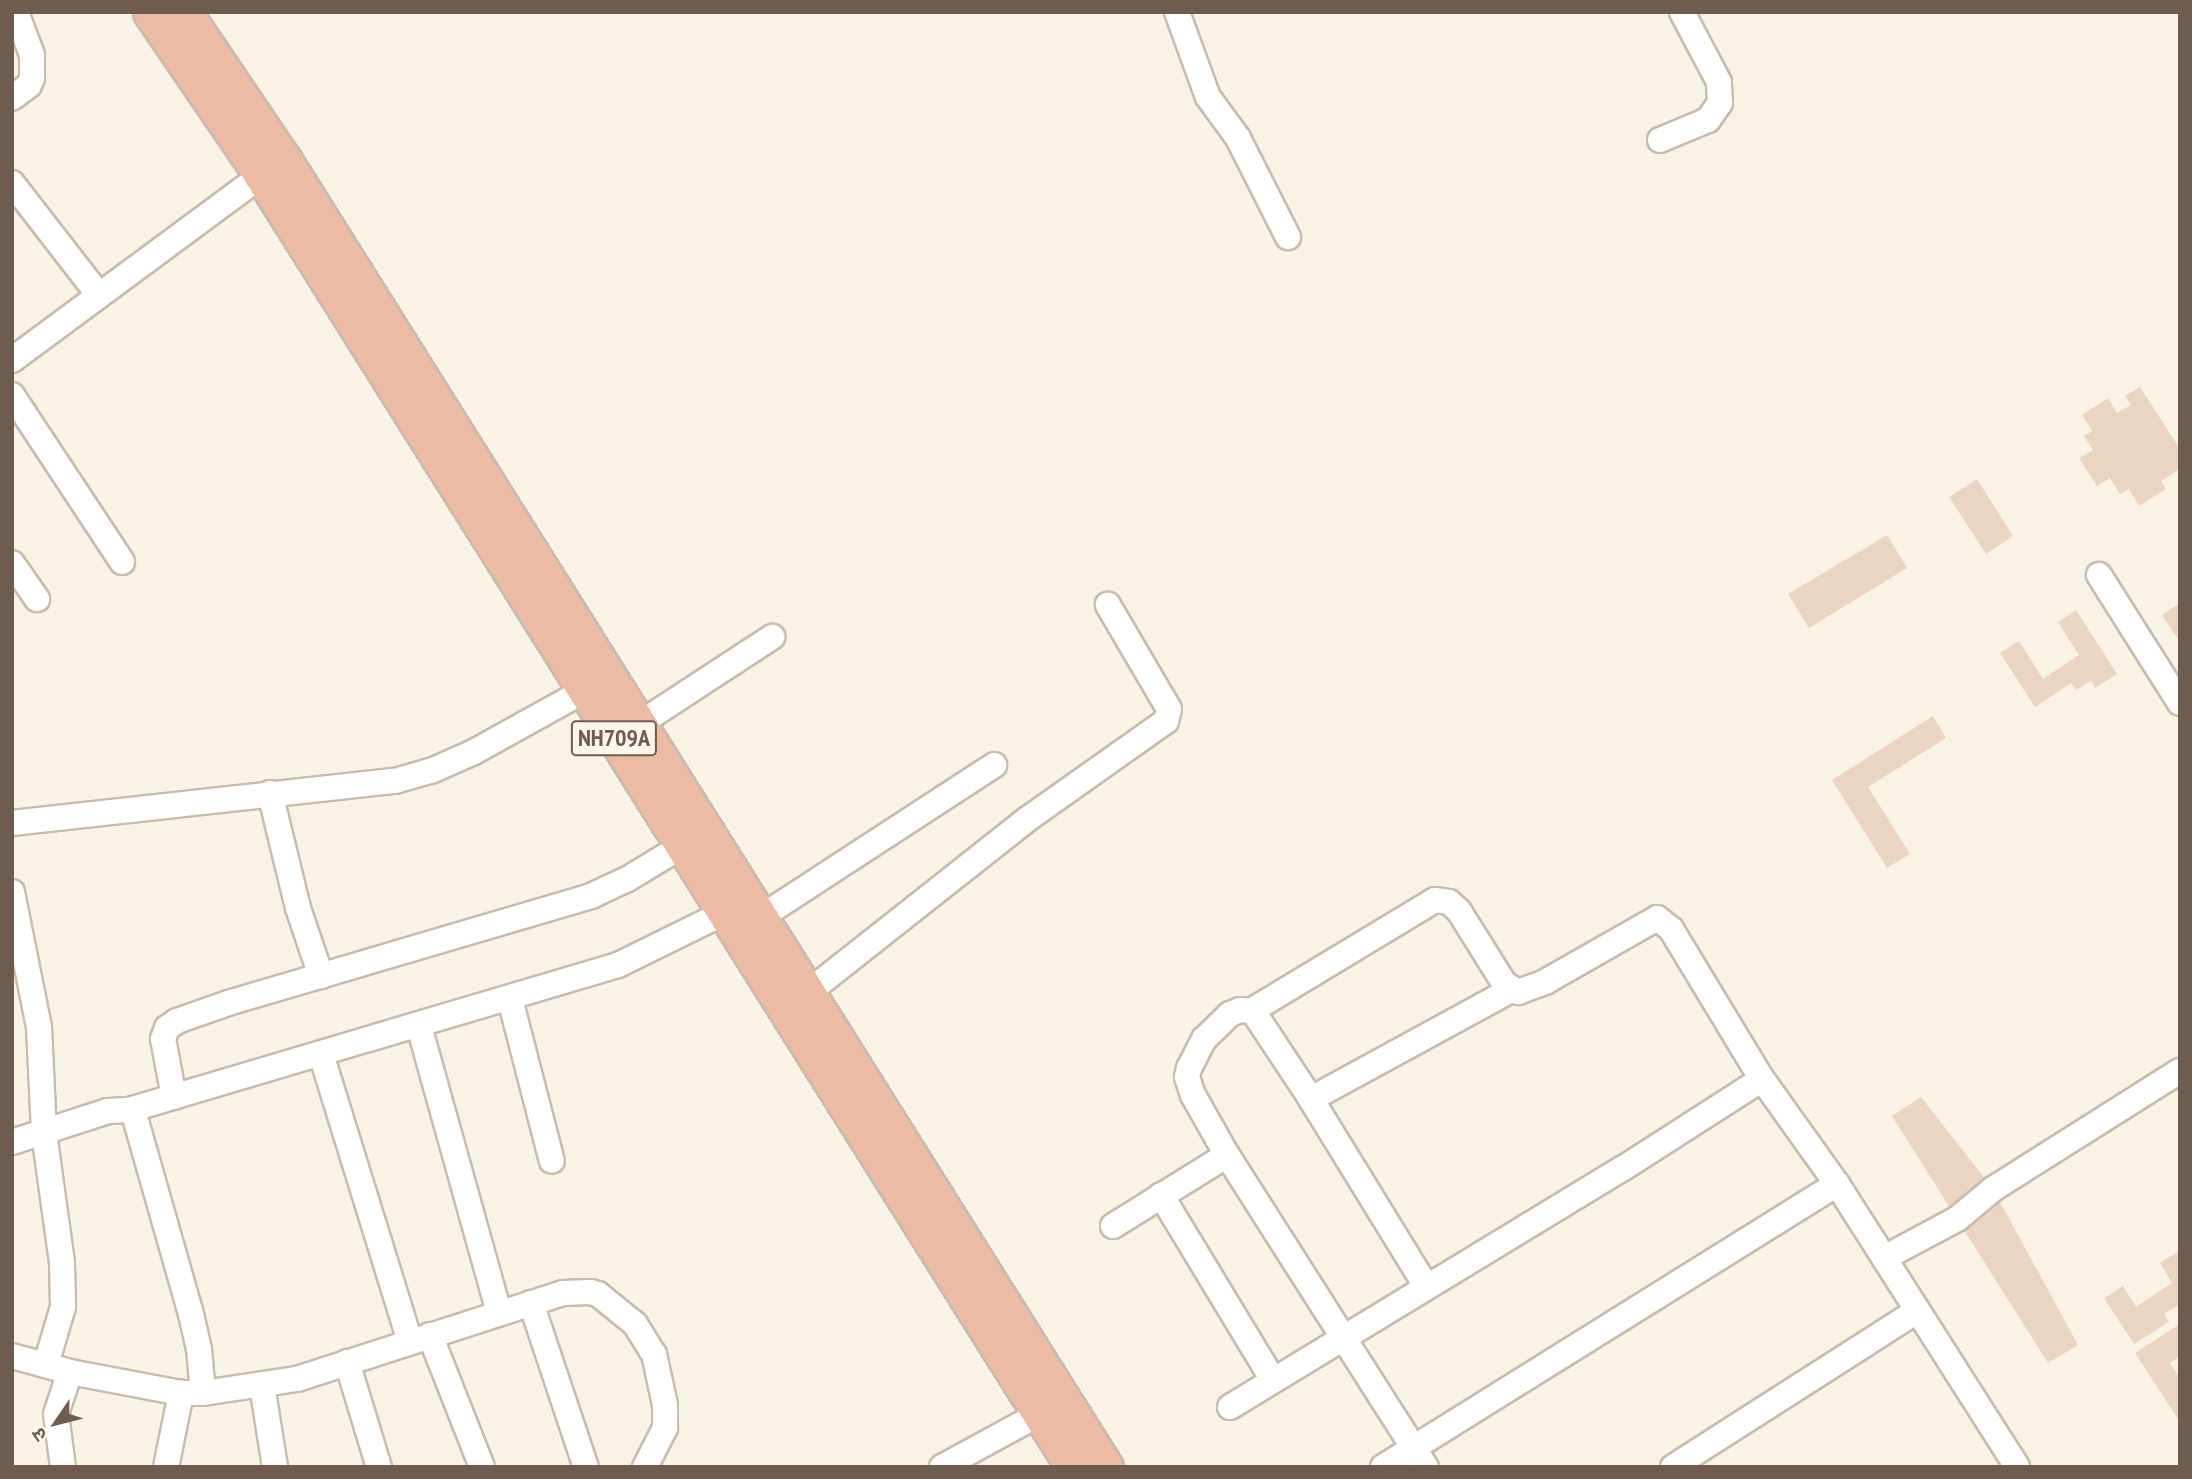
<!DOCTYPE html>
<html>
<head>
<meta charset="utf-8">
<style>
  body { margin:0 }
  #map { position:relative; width:2192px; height:1479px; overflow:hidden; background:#f9f3e5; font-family:"PT Sans Narrow","Noto Sans Devanagari",sans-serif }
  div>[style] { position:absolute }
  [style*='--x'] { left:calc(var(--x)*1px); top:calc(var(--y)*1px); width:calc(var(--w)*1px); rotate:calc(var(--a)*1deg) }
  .building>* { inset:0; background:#ebd4c0 }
  .roads { filter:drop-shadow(2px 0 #c9bbad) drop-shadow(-2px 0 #c9bbad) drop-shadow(0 2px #c9bbad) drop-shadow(0 -2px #c9bbad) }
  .minor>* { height:24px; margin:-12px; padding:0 12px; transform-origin:12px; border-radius:12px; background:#fff }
  .highway>* { height:35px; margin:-17.5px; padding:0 17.5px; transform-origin:17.5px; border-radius:17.5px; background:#ecbba3 }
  span { translate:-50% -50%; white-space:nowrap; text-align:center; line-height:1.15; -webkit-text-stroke:5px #fdf7eb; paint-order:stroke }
  .shield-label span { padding:2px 5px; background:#fdf7eb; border:2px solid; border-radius:5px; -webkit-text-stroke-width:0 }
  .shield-label { font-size:24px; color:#6f5c4e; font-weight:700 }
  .frame { position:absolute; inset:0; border:14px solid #6f5c4e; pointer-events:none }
  .north { position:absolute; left:21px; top:1388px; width:70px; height:70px; -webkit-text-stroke:5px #fdf7eb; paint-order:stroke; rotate:235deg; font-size:19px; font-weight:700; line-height:28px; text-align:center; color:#6f5c4e }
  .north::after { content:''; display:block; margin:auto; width:24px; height:32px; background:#6f5c4e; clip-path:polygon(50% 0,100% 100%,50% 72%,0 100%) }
</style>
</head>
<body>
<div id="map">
  <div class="building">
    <div style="clip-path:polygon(2140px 387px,2180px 449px,2180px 469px,2161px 481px,2166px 489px,2139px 506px,2129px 489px,2120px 494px,2110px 478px,2097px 486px,2079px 458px,2093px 450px,2084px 436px,2092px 431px,2082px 415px,2108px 398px,2117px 413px,2131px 405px,2125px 396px)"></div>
    <div style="clip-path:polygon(1977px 479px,2013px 536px,1986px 554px,1949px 497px)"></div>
    <div style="clip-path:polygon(1887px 535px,1907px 568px,1809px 628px,1788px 594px)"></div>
    <div style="clip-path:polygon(2180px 603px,2180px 642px,2162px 615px)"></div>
    <div style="clip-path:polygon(2076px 610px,2117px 674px,2095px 688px,2091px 681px,2076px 690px,2071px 683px,2035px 707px,2000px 653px,2019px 641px,2043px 679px,2079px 655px,2058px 622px)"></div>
    <div style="clip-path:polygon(1933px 716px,1946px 738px,1868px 787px,1910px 854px,1887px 868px,1832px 780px)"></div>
    <div style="clip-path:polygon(1921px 1097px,1993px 1189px,2078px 1345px,2048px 1363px,1892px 1116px)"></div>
    <div style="clip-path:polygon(2177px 1252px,2180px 1256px,2180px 1304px,2164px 1314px,2169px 1322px,2134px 1344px,2104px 1298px,2123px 1286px,2136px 1307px,2172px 1283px,2160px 1263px)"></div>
    <div style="clip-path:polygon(2180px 1324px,2180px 1356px,2170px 1363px,2180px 1379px,2180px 1422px,2135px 1353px)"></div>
  </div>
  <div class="roads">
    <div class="minor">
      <div style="--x:1177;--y:12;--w:90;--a:70"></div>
      <div style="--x:1208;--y:97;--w:51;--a:53.8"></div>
      <div style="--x:1238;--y:138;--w:111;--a:63.2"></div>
      <div style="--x:12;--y:98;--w:21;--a:-37"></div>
      <div style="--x:29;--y:85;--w:8;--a:-67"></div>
      <div style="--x:32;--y:78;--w:23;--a:-90"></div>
      <div style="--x:32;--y:55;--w:46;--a:-110.4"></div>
      <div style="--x:1660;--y:140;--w:52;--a:-22.6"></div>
      <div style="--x:1708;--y:120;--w:21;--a:-55"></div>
      <div style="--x:1720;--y:103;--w:21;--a:-93"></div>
      <div style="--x:1719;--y:82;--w:79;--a:-117.9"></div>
      <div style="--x:12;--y:183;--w:140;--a:52.2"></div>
      <div style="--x:12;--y:360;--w:311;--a:-36.5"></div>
      <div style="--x:12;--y:395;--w:200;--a:56.6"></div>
      <div style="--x:12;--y:563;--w:44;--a:55.2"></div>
      <div style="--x:2099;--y:575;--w:151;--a:57.7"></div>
      <div style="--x:636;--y:726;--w:163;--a:-33.2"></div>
      <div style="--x:270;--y:793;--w:118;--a:76.3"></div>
      <div style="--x:298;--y:908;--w:72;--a:71.3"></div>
      <div style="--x:12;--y:823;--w:385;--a:-6.3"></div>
      <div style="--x:395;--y:781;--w:37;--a:-16"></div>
      <div style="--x:431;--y:771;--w:47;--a:-23.8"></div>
      <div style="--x:474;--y:752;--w:126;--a:-29"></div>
      <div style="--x:12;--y:892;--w:138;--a:78.7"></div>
      <div style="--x:39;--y:1027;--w:106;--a:87.3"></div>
      <div style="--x:44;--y:1133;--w:131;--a:82.1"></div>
      <div style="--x:62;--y:1263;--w:44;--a:88.7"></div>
      <div style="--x:63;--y:1307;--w:59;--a:106.6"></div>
      <div style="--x:758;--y:919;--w:282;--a:-33.1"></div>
      <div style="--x:806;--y:994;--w:284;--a:-38.3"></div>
      <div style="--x:1029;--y:818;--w:168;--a:-35.3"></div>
      <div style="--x:1166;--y:721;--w:12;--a:-76"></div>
      <div style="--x:1169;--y:709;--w:121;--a:-120.4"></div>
      <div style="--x:510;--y:999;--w:167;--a:75.5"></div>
      <div style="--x:1255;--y:1011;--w:15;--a:-176"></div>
      <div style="--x:1240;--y:1010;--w:11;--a:158"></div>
      <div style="--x:1230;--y:1014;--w:36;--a:136"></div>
      <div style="--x:1204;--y:1039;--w:33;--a:117"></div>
      <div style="--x:1189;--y:1068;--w:9;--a:103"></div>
      <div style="--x:1187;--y:1077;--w:19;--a:72"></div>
      <div style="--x:1193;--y:1095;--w:69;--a:60.5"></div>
      <div style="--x:1227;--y:1155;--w:370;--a:57.5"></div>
      <div style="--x:419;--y:1026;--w:298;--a:74.4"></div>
      <div style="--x:321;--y:1054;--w:300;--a:72.8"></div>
      <div style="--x:174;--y:1097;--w:59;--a:-100.7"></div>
      <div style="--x:163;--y:1039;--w:12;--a:-70"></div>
      <div style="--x:167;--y:1028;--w:12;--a:-35"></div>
      <div style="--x:177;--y:1021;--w:54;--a:-19.4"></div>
      <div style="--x:228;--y:1003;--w:378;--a:-16.4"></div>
      <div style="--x:591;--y:896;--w:38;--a:-25"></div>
      <div style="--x:626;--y:880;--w:66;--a:-31.3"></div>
      <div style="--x:1311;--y:1099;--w:228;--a:-28.6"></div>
      <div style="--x:129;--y:1110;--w:510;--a:-16.52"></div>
      <div style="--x:618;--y:965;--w:136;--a:-26.2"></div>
      <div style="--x:12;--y:1142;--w:101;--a:-17.9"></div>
      <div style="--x:108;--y:1111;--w:21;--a:-3"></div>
      <div style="--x:129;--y:1110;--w:6;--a:39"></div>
      <div style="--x:134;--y:1114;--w:204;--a:74.1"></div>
      <div style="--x:190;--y:1310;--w:40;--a:77"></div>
      <div style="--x:199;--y:1349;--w:44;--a:84.8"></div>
      <div style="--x:203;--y:1393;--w:95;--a:-8.5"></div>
      <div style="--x:297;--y:1379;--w:280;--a:-17.9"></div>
      <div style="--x:563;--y:1293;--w:27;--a:-2"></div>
      <div style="--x:590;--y:1292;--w:8;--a:14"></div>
      <div style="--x:598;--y:1294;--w:48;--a:39"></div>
      <div style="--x:635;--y:1324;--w:36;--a:58"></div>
      <div style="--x:654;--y:1354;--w:52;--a:77.8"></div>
      <div style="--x:665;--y:1405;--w:23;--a:90"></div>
      <div style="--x:665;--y:1428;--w:44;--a:117.1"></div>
      <div style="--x:1161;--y:1195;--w:216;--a:58.8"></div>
      <div style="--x:1113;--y:1226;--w:134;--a:-31.9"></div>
      <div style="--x:1884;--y:1258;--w:83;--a:-28.1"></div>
      <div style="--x:1957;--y:1219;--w:47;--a:-39.8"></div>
      <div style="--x:1993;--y:1189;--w:221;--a:-32.3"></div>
      <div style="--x:1426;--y:1286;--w:220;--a:-121.6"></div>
      <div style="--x:1311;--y:1099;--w:96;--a:-123.5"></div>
      <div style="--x:1258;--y:1019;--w:11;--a:-100"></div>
      <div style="--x:1256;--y:1008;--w:209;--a:-31.1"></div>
      <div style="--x:1435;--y:900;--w:14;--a:8"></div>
      <div style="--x:1449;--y:902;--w:13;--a:42"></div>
      <div style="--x:1459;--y:911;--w:85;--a:58"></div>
      <div style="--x:1504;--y:983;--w:17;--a:33"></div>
      <div style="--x:1518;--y:992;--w:29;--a:-20"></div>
      <div style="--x:1545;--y:982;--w:129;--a:-29.7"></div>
      <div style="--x:1657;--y:918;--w:18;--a:38"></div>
      <div style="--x:1671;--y:929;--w:175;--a:58.8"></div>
      <div style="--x:1762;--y:1079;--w:129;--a:54.5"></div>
      <div style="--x:1837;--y:1184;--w:335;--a:57.5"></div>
      <div style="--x:531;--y:1303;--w:173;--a:71.5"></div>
      <div style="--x:430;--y:1335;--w:142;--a:68.5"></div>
      <div style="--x:12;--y:1356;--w:60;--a:15.4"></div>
      <div style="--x:70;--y:1372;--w:113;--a:10.7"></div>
      <div style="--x:181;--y:1393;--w:22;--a:0"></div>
      <div style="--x:347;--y:1362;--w:110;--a:73.1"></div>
      <div style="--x:262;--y:1385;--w:83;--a:81"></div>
      <div style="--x:1230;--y:1407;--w:459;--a:-31.3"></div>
      <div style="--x:1622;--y:1169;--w:166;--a:-32.7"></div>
      <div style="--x:63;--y:1467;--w:53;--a:-97.5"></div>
      <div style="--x:56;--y:1414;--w:44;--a:-71.6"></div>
      <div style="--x:166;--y:1467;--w:76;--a:-78.5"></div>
      <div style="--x:942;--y:1467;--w:113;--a:-28.6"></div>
      <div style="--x:1383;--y:1467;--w:535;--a:-31.94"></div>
      <div style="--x:1673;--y:1467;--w:290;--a:-32.6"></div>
    </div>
    <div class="highway">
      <div style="--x:151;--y:12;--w:197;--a:55.7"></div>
      <div style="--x:262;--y:175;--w:1526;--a:57.85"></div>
      <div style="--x:183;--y:12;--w:180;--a:55.9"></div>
      <div style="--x:284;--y:161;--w:1543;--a:57.85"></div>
    </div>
  </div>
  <div class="shield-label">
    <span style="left:614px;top:738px">NH709A</span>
  </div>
  <div class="frame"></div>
  <div class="north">उ</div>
</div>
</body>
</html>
